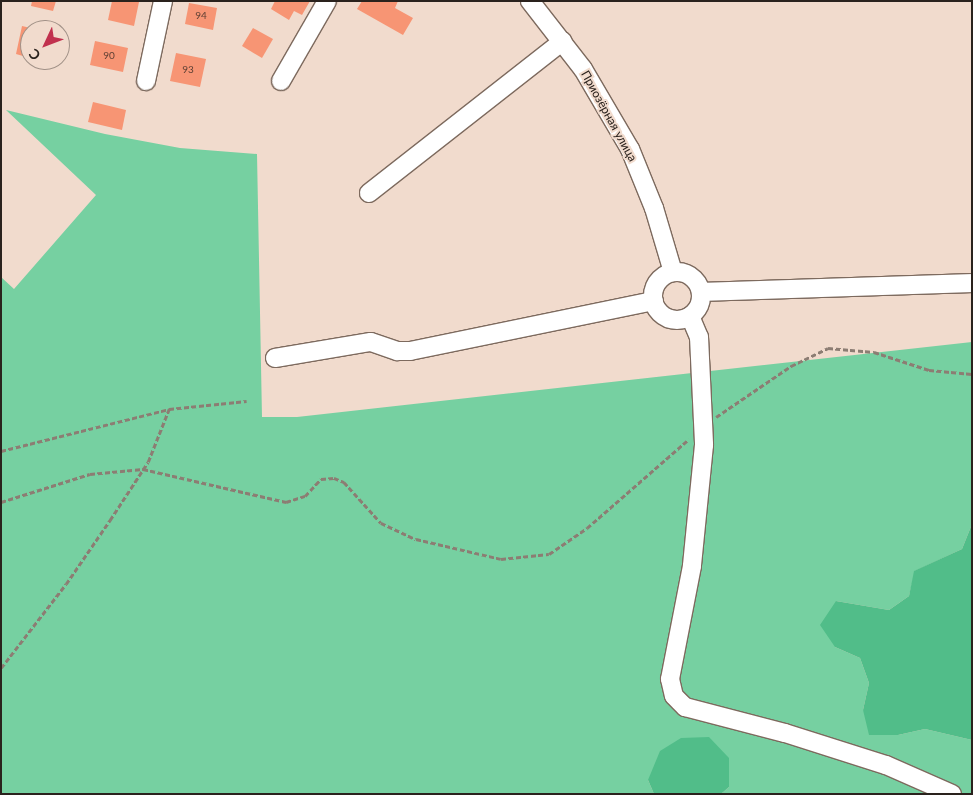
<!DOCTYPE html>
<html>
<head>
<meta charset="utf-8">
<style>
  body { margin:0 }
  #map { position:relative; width:973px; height:795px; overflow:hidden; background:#f1dbcd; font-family:Lato,sans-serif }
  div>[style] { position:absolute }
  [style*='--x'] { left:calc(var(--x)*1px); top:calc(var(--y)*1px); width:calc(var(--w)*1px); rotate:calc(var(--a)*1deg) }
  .green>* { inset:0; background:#76d0a1 }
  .forest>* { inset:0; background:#51bd89 }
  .building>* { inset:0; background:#f79574 }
  .path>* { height:2.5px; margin-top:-1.25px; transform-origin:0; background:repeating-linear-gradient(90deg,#8c7d73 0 5px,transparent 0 7.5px) }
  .roads { filter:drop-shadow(1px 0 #7d6a5e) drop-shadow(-1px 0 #7d6a5e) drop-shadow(0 1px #7d6a5e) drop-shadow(0 -1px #7d6a5e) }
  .minor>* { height:18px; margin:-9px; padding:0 9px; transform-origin:9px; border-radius:9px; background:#fff }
  .minor>.ring { margin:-9px; padding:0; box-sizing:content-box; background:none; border:18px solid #fff; border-radius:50% }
  span { translate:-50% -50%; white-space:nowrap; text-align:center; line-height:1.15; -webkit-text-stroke:4px #f1dbcd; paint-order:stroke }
  .number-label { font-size:10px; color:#5d3f33 }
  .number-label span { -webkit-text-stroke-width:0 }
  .street-label { font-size:12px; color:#2a221d }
  .frame { position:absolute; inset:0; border:2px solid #2a221d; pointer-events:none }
  .north { position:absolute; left:20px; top:20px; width:50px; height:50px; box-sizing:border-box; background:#f1dbcd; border:1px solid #a19187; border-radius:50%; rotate:227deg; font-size:14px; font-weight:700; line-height:20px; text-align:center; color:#2a221d }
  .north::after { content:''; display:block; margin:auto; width:18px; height:22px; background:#c1314e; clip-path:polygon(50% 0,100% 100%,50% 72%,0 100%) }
</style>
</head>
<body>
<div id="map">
  <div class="green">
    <div style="clip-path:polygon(6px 110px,105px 134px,180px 148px,257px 154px,262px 417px,297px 417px,972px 342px,972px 524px,962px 549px,915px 571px,909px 596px,889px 610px,836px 601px,835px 647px,860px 658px,869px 683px,863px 710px,898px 735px,925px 729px,972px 740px,972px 794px,721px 794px,729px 787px,648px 780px,654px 794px,1px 794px,1px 277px,14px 289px,96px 195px)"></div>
  </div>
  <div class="forest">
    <div style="clip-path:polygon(972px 524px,972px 740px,925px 729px,898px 735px,869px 735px,863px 710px,869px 683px,860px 658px,835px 647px,820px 625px,836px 601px,889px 610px,909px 596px,914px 571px,962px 549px)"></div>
    <div style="clip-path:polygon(709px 737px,729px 758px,729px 787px,721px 794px,654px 794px,648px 780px,660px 751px,681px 738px)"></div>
  </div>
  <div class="building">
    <div style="clip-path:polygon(32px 1px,56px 1px,53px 11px,31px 6px)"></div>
    <div style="clip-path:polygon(112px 1px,139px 2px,134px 26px,108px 20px)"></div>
    <div style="clip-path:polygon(275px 1px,310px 1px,302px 15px,294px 11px,289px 20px,271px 9px)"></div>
    <div style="clip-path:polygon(362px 1px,398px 1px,395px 8px,413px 18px,403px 35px,357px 9px)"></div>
    <div style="clip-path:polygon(189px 3px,217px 8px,213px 30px,185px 24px)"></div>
    <div style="clip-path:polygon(22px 26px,35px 29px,30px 30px,30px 58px,16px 54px)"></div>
    <div style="clip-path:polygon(253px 28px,273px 39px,262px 58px,242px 46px)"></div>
    <div style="clip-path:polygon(95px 41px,128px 48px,123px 72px,90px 65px)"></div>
    <div style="clip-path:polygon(176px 53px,206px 59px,200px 87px,170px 81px)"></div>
    <div style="clip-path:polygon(93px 102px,126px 110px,122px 130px,88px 122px)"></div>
  </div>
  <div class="path">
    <div style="--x:716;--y:417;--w:91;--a:-34.2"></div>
    <div style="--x:791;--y:366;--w:41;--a:-25.9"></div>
    <div style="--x:828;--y:348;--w:46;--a:5"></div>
    <div style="--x:874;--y:352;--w:58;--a:18.1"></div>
    <div style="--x:929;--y:370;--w:43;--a:5.3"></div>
    <div style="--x:1;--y:451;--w:173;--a:-14"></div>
    <div style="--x:169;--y:409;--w:78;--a:-5.9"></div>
    <div style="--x:1;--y:502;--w:93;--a:-17.5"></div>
    <div style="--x:90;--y:474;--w:53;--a:-5.4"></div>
    <div style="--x:143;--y:469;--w:147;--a:13"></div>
    <div style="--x:286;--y:502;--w:20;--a:-18"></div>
    <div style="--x:305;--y:496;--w:23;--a:-47"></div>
    <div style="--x:321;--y:479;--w:13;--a:-4"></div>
    <div style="--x:334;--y:478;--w:11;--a:22"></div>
    <div style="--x:344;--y:482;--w:55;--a:47.9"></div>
    <div style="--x:381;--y:523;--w:38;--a:25"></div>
    <div style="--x:416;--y:539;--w:87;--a:13.2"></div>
    <div style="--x:501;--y:559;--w:48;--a:-5.9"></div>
    <div style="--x:549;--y:554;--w:46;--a:-34.4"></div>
    <div style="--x:587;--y:528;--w:135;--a:-41.1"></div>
    <div style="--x:1;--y:668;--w:106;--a:-52.3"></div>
    <div style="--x:66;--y:584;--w:78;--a:-55.5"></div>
    <div style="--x:110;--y:520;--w:69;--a:-56.8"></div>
    <div style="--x:148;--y:462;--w:57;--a:-68.4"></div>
  </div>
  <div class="roads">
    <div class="minor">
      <div style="--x:530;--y:1;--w:86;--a:52.1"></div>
      <div style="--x:583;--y:69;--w:93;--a:59.6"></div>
      <div style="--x:630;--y:149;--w:64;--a:67.9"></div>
      <div style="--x:654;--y:208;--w:67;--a:73.5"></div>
      <div style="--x:146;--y:81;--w:82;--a:-78"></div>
      <div style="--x:281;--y:81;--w:92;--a:-60.1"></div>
      <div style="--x:369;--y:193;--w:246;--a:-38.1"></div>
      <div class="ring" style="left:653px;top:272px;width:30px;height:30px"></div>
      <div style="--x:701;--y:292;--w:271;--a:-1.9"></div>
      <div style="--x:690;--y:316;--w:23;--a:67"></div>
      <div style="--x:699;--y:337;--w:108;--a:87.3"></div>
      <div style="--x:704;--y:445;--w:122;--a:95.7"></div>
      <div style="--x:692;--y:566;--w:115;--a:101"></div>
      <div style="--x:670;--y:679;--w:17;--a:77"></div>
      <div style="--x:674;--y:696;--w:16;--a:45"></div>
      <div style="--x:685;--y:707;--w:103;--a:14.6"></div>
      <div style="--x:785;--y:733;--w:106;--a:17.6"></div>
      <div style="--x:886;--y:765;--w:72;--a:23.7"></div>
      <div style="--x:275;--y:358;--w:97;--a:-9.5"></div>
      <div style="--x:371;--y:342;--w:28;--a:19"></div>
      <div style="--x:397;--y:351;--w:13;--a:0"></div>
      <div style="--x:410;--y:351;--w:249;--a:-11.6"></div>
    </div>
  </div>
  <div class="number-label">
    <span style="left:201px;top:16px">94</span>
    <span style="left:109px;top:56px">90</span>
    <span style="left:188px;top:70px">93</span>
  </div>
  <div class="street-label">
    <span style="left:609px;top:116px;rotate:61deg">Приозёрная улица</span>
  </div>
  <div class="frame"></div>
  <div class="north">С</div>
</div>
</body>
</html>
